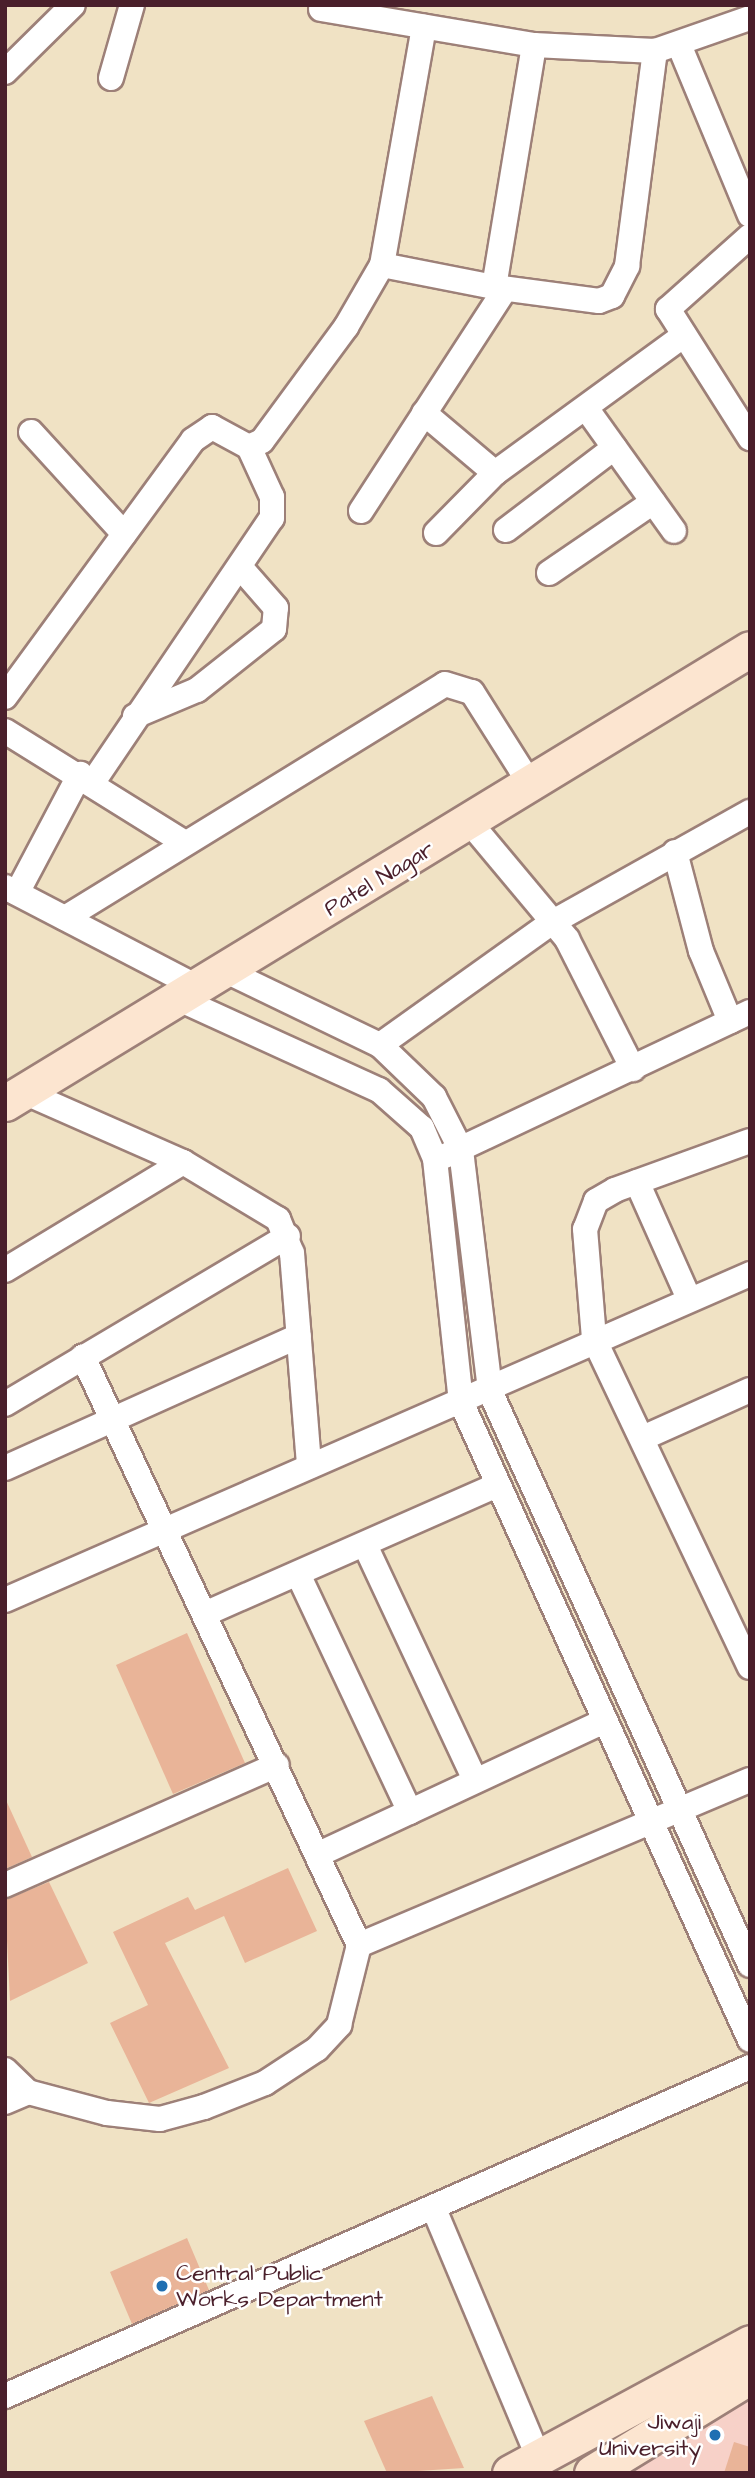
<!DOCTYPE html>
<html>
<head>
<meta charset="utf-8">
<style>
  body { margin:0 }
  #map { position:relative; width:755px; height:2478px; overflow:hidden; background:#f0e2c4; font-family:"Architects Daughter",sans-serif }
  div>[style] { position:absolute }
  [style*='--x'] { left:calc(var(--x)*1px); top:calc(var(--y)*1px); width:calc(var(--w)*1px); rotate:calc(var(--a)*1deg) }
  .built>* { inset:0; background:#f7d1c8 }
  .building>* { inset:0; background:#e9b498 }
  .roads { filter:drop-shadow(2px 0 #9d8078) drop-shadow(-2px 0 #9d8078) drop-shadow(0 2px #9d8078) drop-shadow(0 -2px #9d8078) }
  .street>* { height:24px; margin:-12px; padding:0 12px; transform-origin:12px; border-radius:12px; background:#fff }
  .secondary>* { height:35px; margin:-17.5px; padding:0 17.5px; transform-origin:17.5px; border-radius:17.5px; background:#fce5d0 }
  .dots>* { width:19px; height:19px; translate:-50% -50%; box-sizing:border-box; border:4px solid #fff; border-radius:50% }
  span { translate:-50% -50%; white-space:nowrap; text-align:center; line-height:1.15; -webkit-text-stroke:5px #fff; paint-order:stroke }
  .street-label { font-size:23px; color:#4a1f2b }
  .poi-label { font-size:23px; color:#4a1f2b }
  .left { translate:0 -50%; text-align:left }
  .right { translate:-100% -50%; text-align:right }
  .frame { position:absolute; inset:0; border:7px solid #4a1f2b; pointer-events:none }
</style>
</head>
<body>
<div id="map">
  <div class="built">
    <div style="clip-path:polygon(750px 2397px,750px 2473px,611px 2473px)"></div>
  </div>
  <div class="building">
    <div style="clip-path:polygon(187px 1633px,245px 1763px,173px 1794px,116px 1665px)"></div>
    <div style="clip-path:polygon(5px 1798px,32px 1857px,5px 1869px)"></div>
    <div style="clip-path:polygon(288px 1868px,317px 1931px,245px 1963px,224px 1916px,165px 1943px,229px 2068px,149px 2103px,110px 2023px,148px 2005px,113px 1932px,188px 1897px,195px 1910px)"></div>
    <div style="clip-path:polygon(49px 1882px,88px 1963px,10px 2001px,5px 1900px)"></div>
    <div style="clip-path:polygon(187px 2238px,209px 2290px,132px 2324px,110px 2272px)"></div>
    <div style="clip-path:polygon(432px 2396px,464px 2468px,387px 2473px,364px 2421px)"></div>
    <div style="clip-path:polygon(734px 2442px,750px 2447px,750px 2473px,724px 2473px)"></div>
  </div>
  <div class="roads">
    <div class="street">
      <div style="--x:321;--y:9;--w:216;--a:9.6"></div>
      <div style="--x:534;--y:45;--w:121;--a:2.8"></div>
      <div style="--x:655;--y:51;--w:101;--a:-19.2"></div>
      <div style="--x:680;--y:47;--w:182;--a:67.4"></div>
      <div style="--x:5;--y:72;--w:95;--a:-44.6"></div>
      <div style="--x:111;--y:78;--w:76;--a:-74"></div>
      <div style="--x:750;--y:236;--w:110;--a:138.3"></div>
      <div style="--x:668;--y:309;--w:153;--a:57.6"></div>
      <div style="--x:382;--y:265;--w:114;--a:11.1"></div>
      <div style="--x:494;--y:287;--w:106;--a:7.6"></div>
      <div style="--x:599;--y:301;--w:14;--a:-21"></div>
      <div style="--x:612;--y:296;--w:34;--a:-63"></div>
      <div style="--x:627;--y:266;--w:217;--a:-82.6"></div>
      <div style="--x:494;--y:287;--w:245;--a:-80.6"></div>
      <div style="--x:586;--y:408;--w:151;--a:54.4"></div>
      <div style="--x:424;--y:413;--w:93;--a:40.2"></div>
      <div style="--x:31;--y:432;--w:138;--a:47.6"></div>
      <div style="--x:361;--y:511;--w:265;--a:-57"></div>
      <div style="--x:506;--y:530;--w:136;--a:-37.2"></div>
      <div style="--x:436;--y:533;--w:84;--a:-45.5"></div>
      <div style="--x:495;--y:473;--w:234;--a:-36.1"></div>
      <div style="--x:549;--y:573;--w:126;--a:-34.3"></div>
      <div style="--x:5;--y:697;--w:318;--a:-53.8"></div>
      <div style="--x:193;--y:440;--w:23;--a:-34"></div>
      <div style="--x:212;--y:427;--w:42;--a:28.4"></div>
      <div style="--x:249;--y:447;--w:14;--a:-25"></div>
      <div style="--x:262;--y:441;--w:142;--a:-53.6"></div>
      <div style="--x:346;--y:327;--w:72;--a:-59.9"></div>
      <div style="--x:382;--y:265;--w:242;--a:-80"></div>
      <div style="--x:135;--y:716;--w:67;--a:-22.8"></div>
      <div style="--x:197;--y:690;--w:98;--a:-38.4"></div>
      <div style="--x:274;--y:629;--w:21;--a:-85"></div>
      <div style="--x:276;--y:608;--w:53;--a:-131.2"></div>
      <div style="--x:5;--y:731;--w:210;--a:31.9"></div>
      <div style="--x:93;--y:782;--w:319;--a:-55.9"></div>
      <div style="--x:272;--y:518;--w:21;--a:-90"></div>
      <div style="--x:272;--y:497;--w:55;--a:-114.7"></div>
      <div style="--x:471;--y:824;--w:150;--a:50.1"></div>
      <div style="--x:567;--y:939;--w:146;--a:63.1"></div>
      <div style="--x:675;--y:852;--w:102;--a:75.3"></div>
      <div style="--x:701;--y:951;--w:76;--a:67.5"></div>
      <div style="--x:5;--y:887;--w:219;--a:27.5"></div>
      <div style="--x:17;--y:893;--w:135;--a:-62.1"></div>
      <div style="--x:65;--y:918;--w:446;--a:-31.6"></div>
      <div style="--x:445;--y:684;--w:28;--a:17"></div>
      <div style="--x:472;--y:692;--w:112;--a:57.7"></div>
      <div style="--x:226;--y:971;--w:171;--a:25.7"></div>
      <div style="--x:380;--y:1045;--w:75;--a:43.9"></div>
      <div style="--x:434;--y:1097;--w:59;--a:63"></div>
      <div style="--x:461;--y:1150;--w:243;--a:83.1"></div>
      <div style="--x:490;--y:1391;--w:630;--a:65.63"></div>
      <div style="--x:179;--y:999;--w:220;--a:24.5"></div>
      <div style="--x:379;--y:1090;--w:57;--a:41.5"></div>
      <div style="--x:422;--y:1128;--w:34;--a:67"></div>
      <div style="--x:435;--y:1159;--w:244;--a:83.9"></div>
      <div style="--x:461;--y:1402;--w:700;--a:65.63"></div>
      <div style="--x:380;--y:1045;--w:210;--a:-35.5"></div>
      <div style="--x:551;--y:923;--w:228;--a:-29.2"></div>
      <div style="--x:24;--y:1092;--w:174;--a:23.8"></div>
      <div style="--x:183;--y:1162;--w:111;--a:31"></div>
      <div style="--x:278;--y:1219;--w:37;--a:68"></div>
      <div style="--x:292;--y:1253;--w:214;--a:85.4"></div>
      <div style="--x:750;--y:1141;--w:144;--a:160.1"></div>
      <div style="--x:615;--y:1190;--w:22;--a:150"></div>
      <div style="--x:596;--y:1201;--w:30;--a:111"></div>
      <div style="--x:585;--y:1229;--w:110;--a:85.3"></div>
      <div style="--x:594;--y:1339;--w:363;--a:64.6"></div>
      <div style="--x:445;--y:1156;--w:337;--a:-25.3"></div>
      <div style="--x:637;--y:1182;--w:128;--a:66"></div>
      <div style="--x:5;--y:1270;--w:208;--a:-31.2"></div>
      <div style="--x:5;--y:1404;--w:329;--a:-30.7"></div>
      <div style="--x:645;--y:1437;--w:115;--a:-24.1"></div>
      <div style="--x:5;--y:1468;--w:322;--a:-24.2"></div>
      <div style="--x:365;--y:1545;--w:259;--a:64.9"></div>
      <div style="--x:298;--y:1574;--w:263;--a:64.8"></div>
      <div style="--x:5;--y:1600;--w:813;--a:-23.63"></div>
      <div style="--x:207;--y:1613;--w:315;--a:-23.8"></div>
      <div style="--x:317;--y:1855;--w:318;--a:-25"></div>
      <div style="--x:5;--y:1885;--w:297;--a:-23.8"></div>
      <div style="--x:359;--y:1945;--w:424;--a:-22.9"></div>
      <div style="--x:5;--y:2070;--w:32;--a:44"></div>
      <div style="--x:28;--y:2092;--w:82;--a:14.9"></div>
      <div style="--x:107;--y:2113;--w:53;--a:6.5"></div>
      <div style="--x:160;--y:2119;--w:46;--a:-15.3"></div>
      <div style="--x:204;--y:2107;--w:66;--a:-21.5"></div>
      <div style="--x:265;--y:2083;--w:62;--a:-33.2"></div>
      <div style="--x:317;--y:2049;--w:33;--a:-47"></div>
      <div style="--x:339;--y:2025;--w:82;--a:-76"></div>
      <div style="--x:359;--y:1945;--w:650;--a:-115.14"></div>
      <div style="--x:5;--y:2102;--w:25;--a:-23"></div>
      <div style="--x:434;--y:2209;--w:271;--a:67.2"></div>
      <div style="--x:5;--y:2396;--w:814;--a:-23.83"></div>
    </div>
    <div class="secondary">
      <div style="--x:5;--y:1103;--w:872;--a:-31.36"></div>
      <div style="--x:510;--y:2473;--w:273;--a:-28.4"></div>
      <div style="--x:592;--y:2473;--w:185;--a:-31.5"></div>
    </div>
  </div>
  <div class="dots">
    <div style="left:162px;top:2286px;background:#1f6fb2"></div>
    <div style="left:715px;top:2435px;background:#1f6fb2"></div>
  </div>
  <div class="street-label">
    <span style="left:379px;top:879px;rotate:-31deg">Patel Nagar</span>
  </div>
  <div class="poi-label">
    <span class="left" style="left:176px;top:2286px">Central Public<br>Works Department</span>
    <span class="right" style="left:701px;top:2435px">Jiwaji<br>University</span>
  </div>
  <div class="frame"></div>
</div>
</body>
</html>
